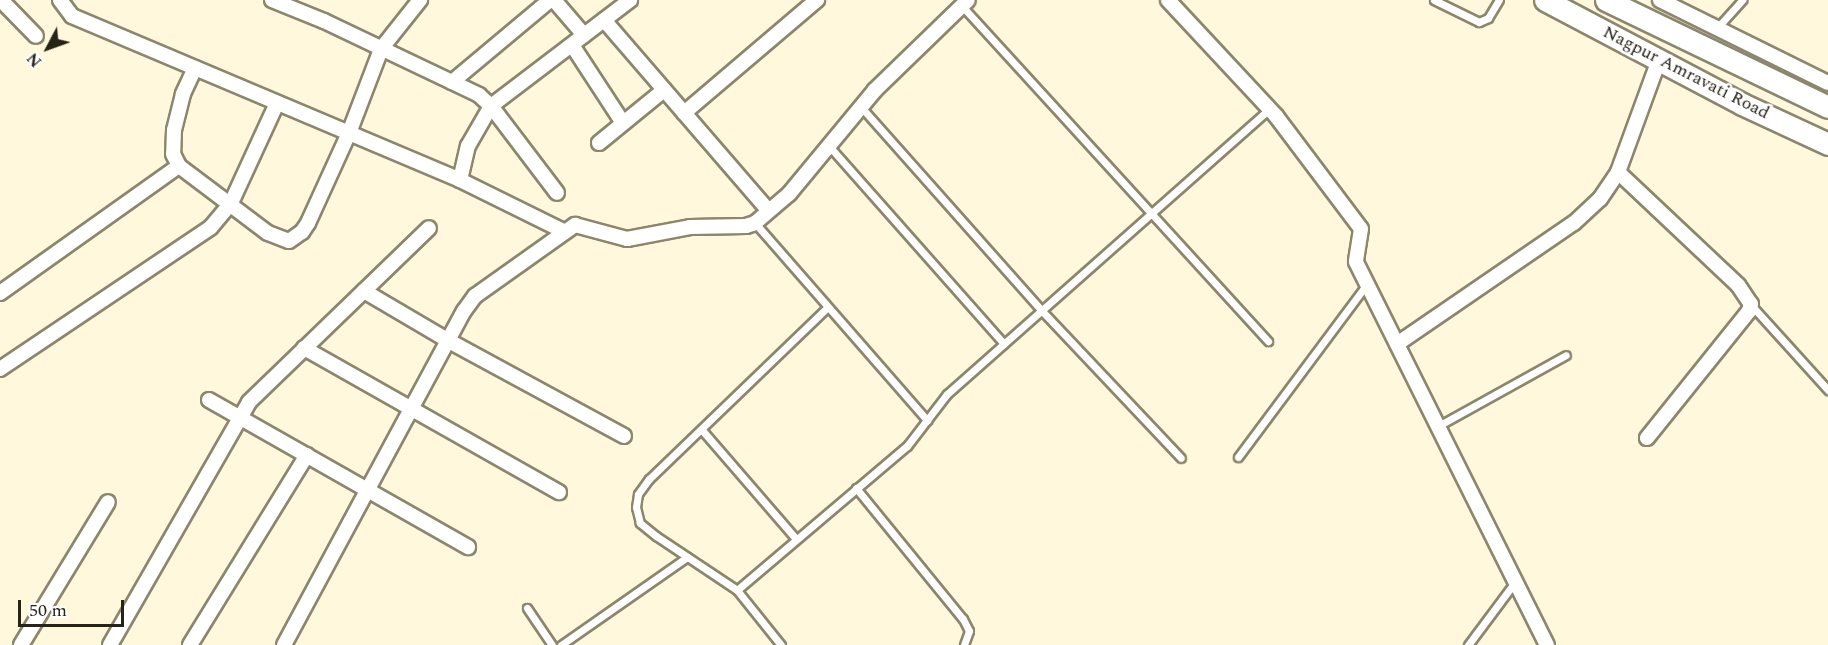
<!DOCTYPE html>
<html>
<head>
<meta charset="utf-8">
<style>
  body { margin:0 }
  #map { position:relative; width:1828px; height:645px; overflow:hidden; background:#fff8dc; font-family:Spectral,serif }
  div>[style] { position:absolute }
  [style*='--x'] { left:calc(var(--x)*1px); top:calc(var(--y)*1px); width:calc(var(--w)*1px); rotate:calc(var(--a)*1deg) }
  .roads { filter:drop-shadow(2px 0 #8c866d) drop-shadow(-2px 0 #8c866d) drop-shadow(0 2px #8c866d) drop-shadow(0 -2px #8c866d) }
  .service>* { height:7px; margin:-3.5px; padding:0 3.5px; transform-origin:3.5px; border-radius:3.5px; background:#fff }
  .minor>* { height:14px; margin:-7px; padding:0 7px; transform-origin:7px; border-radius:7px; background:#fff }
  .trunk>* { height:21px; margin:-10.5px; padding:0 10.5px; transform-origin:10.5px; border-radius:10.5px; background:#fff }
  span { translate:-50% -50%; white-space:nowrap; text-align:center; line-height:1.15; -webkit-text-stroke:5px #fff; paint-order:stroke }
  .street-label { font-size:18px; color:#262319 }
  .north { position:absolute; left:18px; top:18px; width:60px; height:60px; -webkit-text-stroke:4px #fff; paint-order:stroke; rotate:229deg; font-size:16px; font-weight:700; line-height:24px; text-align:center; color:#262319 }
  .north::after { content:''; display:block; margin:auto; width:21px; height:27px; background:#262319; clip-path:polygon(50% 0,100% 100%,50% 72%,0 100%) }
  .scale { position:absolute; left:18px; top:600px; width:106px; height:27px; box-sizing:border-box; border:3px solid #262319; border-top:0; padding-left:8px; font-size:18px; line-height:21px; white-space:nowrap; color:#262319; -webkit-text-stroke:4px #fff; paint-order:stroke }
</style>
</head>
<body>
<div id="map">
  <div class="roads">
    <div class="service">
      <div style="--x:1434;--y:0;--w:50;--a:26.1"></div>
      <div style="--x:1479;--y:22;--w:10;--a:-24"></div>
      <div style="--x:1488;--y:18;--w:21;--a:-59"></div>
      <div style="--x:962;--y:6;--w:454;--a:47.6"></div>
      <div style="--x:1717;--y:28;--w:38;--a:-48"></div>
      <div style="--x:861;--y:107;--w:273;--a:48.4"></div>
      <div style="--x:1042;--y:311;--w:202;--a:46.6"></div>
      <div style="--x:829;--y:146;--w:264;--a:48.5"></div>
      <div style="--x:755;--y:223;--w:262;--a:48.9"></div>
      <div style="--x:1751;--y:305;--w:115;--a:47.8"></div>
      <div style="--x:1438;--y:426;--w:146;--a:-29"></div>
      <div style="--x:702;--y:430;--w:144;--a:49.2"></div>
      <div style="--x:1238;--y:457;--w:216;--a:-53.3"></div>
      <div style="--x:856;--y:488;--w:169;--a:50.8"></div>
      <div style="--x:963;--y:619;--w:13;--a:63"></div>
      <div style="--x:969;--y:631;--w:15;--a:110"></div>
      <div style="--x:737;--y:590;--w:223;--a:-40.3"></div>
      <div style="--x:907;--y:446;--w:66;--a:-52.4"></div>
      <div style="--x:947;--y:394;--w:430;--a:-41.5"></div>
      <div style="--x:527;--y:608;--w:45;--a:56"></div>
      <div style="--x:561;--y:645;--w:154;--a:-34.9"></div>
      <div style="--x:781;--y:645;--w:70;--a:-128.7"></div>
      <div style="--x:737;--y:590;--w:97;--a:-146.3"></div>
      <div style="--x:656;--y:536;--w:21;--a:-141"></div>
      <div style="--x:640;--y:523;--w:16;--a:-104"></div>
      <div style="--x:636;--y:507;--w:13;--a:-81"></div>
      <div style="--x:638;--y:494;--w:19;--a:-54"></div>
      <div style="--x:649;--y:479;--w:247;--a:-43.9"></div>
      <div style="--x:1468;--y:645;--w:79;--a:-53.3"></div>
    </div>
    <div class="minor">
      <div style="--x:1;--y:0;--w:50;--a:45.8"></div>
      <div style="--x:60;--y:0;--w:20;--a:53"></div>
      <div style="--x:72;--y:16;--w:421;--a:22.9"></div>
      <div style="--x:460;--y:180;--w:117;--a:26.3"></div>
      <div style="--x:272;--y:0;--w:56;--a:22"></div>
      <div style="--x:324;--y:21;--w:172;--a:25.5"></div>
      <div style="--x:479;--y:95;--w:16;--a:43"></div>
      <div style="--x:491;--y:106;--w:109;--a:52.8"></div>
      <div style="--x:554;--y:0;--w:46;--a:49.4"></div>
      <div style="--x:1168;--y:0;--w:158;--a:47"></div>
      <div style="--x:1276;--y:116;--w:141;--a:53"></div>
      <div style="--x:1361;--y:229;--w:33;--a:99"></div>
      <div style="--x:1356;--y:262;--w:428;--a:63.5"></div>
      <div style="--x:1660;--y:0;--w:187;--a:26.3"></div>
      <div style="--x:604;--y:20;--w:252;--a:49.2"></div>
      <div style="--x:572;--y:45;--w:93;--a:56.8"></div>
      <div style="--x:195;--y:68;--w:29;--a:115"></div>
      <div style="--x:183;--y:94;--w:37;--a:104"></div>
      <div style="--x:174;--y:130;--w:24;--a:92"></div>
      <div style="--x:173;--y:154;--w:13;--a:63"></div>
      <div style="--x:179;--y:166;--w:111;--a:37"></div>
      <div style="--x:268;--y:233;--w:22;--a:21"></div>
      <div style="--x:289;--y:241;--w:16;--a:-35"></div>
      <div style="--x:302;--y:232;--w:11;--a:-56"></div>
      <div style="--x:308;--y:223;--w:99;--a:-65.5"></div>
      <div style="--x:349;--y:133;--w:90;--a:-69.1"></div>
      <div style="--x:381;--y:49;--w:63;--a:-51.5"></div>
      <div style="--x:452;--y:82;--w:128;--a:-39.9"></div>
      <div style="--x:684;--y:113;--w:175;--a:-40.4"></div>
      <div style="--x:599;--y:143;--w:84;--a:-39.2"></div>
      <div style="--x:1618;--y:172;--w:165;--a:43.3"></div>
      <div style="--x:1738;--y:285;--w:23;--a:56"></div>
      <div style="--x:1751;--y:304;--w:7;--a:106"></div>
      <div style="--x:1749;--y:311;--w:163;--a:128.8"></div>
      <div style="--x:460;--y:180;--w:35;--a:-77"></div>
      <div style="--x:468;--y:146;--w:46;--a:-60.1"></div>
      <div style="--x:491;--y:106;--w:175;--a:-37.3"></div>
      <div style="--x:364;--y:291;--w:99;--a:30.5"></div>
      <div style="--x:449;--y:341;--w:199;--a:28.5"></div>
      <div style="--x:0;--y:293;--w:219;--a:-35.4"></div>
      <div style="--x:1397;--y:344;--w:214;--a:-34.4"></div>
      <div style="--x:1574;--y:223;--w:35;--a:-43"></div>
      <div style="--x:1600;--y:199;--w:32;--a:-56"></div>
      <div style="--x:1618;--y:172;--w:119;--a:-69.9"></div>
      <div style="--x:304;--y:348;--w:293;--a:29.5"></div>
      <div style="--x:0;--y:369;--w:254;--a:-33.9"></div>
      <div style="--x:211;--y:227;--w:31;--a:-50"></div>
      <div style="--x:231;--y:203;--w:110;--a:-65.3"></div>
      <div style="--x:209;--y:400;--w:298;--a:29.6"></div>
      <div style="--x:21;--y:645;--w:167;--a:-58.7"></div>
      <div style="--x:110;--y:645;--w:280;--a:-60.2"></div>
      <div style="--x:249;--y:402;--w:250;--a:-44"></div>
      <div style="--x:190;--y:645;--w:223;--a:-58.4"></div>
      <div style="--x:284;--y:645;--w:379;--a:-61.7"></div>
      <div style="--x:464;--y:311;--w:19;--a:-54"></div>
      <div style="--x:475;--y:296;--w:123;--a:-35.4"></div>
      <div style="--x:575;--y:225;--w:54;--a:15.1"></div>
      <div style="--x:627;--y:239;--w:64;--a:-10.8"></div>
      <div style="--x:690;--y:227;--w:56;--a:-1"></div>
      <div style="--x:746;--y:226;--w:9;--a:-18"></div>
      <div style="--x:755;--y:223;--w:45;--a:-40.5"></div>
      <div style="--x:789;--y:194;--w:135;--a:-50.4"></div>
      <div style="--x:875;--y:90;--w:129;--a:-44.1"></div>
    </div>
    <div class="trunk">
      <div style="--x:1545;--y:0;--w:223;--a:27.8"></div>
      <div style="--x:1742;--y:104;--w:95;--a:24.9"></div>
      <div style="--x:1606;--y:0;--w:246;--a:25.7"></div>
    </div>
  </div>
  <div class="street-label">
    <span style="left:1686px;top:73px;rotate:27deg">Nagpur Amravati Road</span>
  </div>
  <div class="north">N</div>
  <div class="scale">50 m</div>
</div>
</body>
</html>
